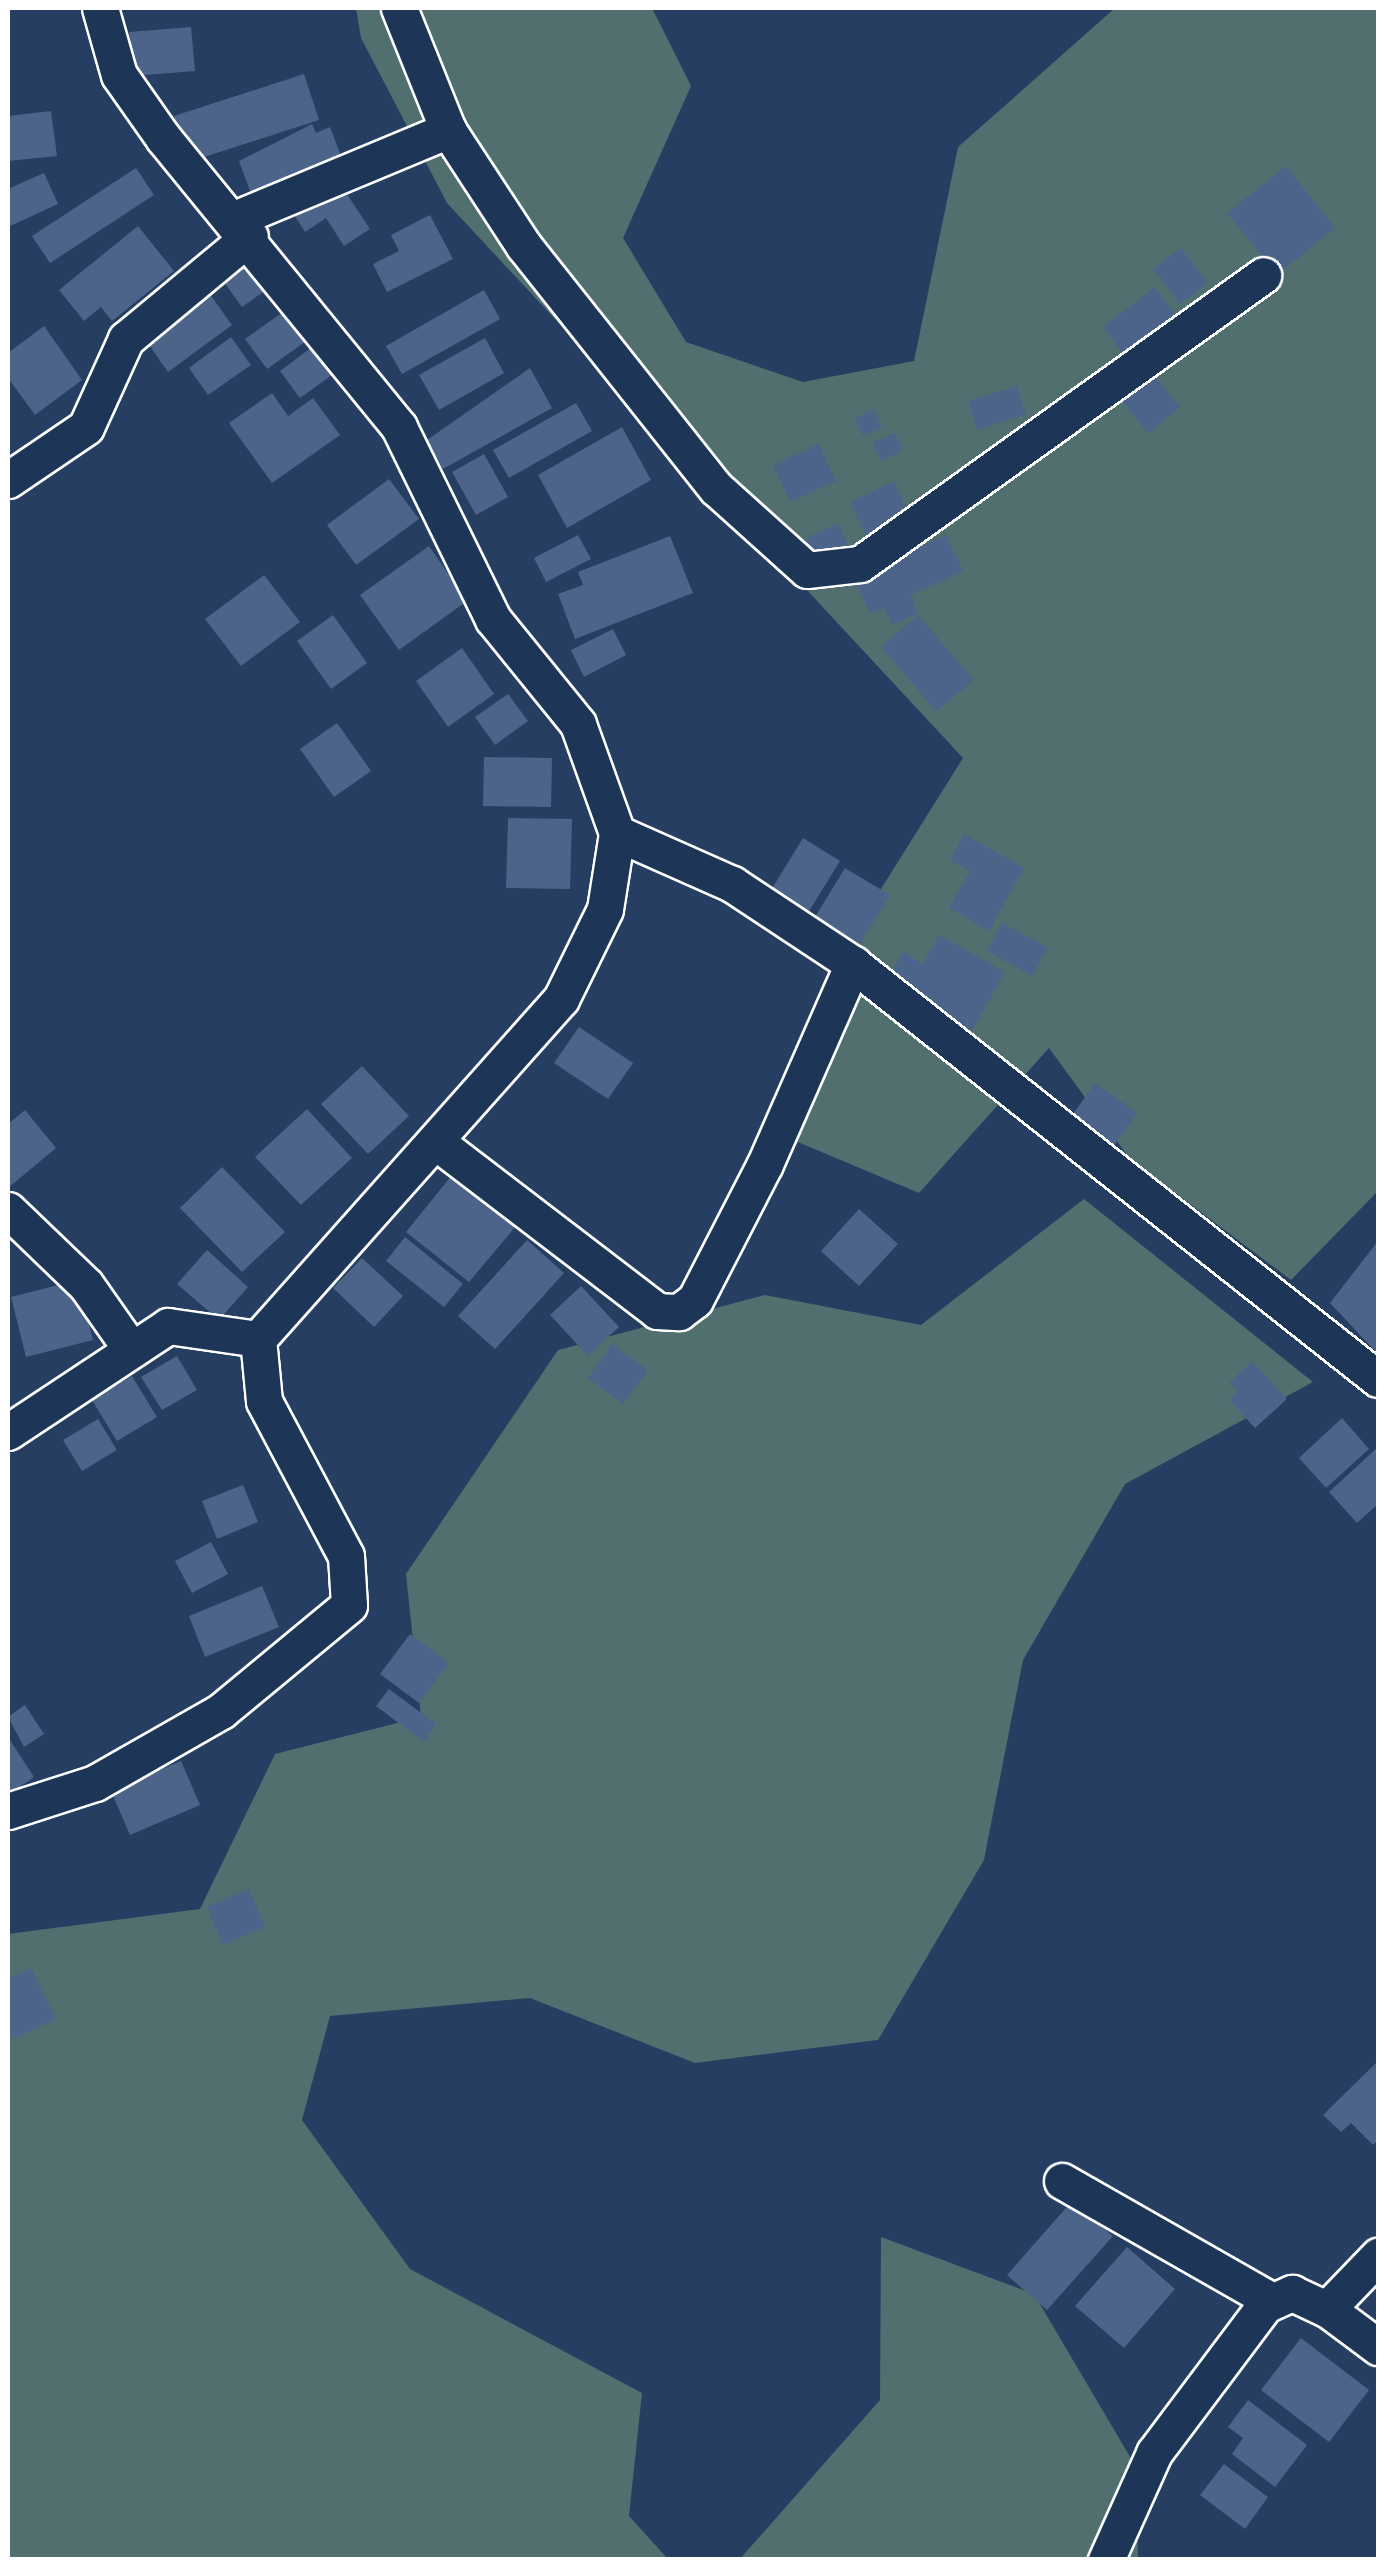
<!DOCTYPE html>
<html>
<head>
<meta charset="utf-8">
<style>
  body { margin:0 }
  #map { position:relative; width:1386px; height:2567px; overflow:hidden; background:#263e61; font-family:Caveat,sans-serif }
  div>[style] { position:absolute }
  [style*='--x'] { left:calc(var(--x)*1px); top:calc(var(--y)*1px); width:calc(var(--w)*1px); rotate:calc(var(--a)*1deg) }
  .green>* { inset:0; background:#506f6e }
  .building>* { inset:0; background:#4c648a }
  .roads { filter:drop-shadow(2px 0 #fff) drop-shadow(-2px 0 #fff) drop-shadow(0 2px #fff) drop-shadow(0 -2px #fff) }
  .minor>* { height:35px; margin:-17.5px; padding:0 17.5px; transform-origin:17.5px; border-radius:17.5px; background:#1d3557 }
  span { translate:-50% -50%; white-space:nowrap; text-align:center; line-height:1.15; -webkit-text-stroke:8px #1d3557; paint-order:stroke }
  .frame { position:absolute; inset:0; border:10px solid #fff; pointer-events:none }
</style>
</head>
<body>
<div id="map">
  <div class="green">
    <div style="clip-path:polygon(356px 8px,652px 8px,691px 86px,623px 238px,686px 342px,803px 382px,914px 361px,958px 147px,1115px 8px,1378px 8px,1378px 1191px,1291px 1280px,1130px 1159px,1049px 1048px,919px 1193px,767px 1129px,849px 940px,963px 758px,447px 203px,361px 38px)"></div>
    <div style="clip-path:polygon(1084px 1199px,1313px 1382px,1125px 1484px,1023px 1660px,984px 1860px,878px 2040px,695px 2063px,530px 1998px,330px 2016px,302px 2120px,410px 2269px,642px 2393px,629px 2516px,668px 2559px,8px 2559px,8px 1934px,200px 1909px,275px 1754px,421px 1717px,406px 1574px,558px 1350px,765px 1295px,921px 1325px)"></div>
    <div style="clip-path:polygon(881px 2237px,1034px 2294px,1136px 2467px,1138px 2559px,739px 2560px,880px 2400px)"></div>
  </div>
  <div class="building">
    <div style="clip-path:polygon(191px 27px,195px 71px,133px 76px,129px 32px)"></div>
    <div style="clip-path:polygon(304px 74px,319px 120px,195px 160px,187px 135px,180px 137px,174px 116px)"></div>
    <div style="clip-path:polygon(51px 111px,57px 156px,8px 161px,8px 116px)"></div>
    <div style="clip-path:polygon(312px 124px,316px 133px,330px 127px,341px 156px,254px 202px,239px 161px)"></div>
    <div style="clip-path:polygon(1286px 166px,1335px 228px,1277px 275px,1227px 213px)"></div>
    <div style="clip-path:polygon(136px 168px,154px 195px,50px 263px,32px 236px)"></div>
    <div style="clip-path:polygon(44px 173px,58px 204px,8px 227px,8px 189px)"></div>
    <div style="clip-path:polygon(339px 182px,370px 229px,344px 246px,326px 218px,305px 232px,293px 213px)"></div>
    <div style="clip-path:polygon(430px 215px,453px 259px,387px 292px,373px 264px,399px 251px,391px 235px)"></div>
    <div style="clip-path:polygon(138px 226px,174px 271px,112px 321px,101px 307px,84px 321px,59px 290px)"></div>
    <div style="clip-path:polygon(1181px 248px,1208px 283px,1180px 304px,1153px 269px)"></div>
    <div style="clip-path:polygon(245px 261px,266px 290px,242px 307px,221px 278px)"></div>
    <div style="clip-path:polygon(1155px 287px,1179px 320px,1127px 359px,1103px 327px)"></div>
    <div style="clip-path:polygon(484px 290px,500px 319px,402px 374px,386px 346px)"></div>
    <div style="clip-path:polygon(209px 293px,232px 325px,168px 372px,145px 339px)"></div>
    <div style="clip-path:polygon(283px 312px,305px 342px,267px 369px,245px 339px)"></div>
    <div style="clip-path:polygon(44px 326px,82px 380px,35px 415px,8px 378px,8px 353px)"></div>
    <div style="clip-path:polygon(231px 337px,251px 365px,208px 395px,189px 368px)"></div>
    <div style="clip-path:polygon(485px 338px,504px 373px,439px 410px,419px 375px)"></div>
    <div style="clip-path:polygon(319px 342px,339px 370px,300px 398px,280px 371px)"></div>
    <div style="clip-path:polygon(1147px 366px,1180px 407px,1148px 433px,1115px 392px)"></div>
    <div style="clip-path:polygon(530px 368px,552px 408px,443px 469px,427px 440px)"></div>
    <div style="clip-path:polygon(1017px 386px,1026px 414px,977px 430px,968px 401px)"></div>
    <div style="clip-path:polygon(272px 393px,288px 416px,313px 398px,340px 435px,272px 483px,229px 423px)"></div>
    <div style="clip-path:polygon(576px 403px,592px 431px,509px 478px,493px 450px)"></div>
    <div style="clip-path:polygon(874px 409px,882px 427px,863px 436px,855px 418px)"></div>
    <div style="clip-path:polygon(622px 427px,651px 480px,567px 528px,538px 475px)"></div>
    <div style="clip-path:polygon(895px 433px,903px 450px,881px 461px,873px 443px)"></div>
    <div style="clip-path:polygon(819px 444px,836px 481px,790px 502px,773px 465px)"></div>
    <div style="clip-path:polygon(484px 454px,508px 497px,476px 515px,452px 472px)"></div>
    <div style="clip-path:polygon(389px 479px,419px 519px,356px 565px,327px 525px)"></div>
    <div style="clip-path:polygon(894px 481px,912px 520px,868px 540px,850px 502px)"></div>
    <div style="clip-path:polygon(838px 523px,852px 554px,818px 570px,804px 539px)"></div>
    <div style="clip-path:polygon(578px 535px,591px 559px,546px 582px,534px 558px)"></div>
    <div style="clip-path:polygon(946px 535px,963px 571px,911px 595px,918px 613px,892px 625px,884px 608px,870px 614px,853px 578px)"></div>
    <div style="clip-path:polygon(670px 536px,693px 593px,575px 639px,558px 594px,583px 585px,578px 572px)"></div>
    <div style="clip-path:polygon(429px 546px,467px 601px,399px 650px,360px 595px)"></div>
    <div style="clip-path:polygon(264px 575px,300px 622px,241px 666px,205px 619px)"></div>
    <div style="clip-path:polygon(333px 615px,367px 663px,331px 689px,297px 641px)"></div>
    <div style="clip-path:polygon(918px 615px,974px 680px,936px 711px,881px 647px)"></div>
    <div style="clip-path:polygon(613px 629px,626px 655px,584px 677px,571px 650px)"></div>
    <div style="clip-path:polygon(462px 648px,494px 694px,448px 727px,416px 681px)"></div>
    <div style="clip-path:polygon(508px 694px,528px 721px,495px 745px,475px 717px)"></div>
    <div style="clip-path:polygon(337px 723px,371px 771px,334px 797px,300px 749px)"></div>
    <div style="clip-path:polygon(484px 757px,552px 758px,551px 807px,483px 806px)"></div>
    <div style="clip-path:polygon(508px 818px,572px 819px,570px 889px,506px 888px)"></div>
    <div style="clip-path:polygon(964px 834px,1024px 868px,989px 931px,949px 908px,970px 871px,950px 860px)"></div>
    <div style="clip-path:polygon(803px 838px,840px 861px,800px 926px,763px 903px)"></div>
    <div style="clip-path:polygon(845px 868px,890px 895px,860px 944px,815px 917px)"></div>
    <div style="clip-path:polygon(1002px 923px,1048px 948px,1032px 976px,987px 951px)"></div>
    <div style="clip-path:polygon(939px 935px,1005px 972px,970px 1034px,884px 986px,903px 952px,923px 964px)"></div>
    <div style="clip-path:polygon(579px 1027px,633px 1063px,608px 1099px,554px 1063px)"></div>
    <div style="clip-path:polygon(362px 1066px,409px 1116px,368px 1154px,321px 1104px)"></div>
    <div style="clip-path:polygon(1095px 1083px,1137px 1113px,1111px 1150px,1069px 1120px)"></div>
    <div style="clip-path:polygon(307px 1109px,352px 1158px,301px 1205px,255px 1157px)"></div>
    <div style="clip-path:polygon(25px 1110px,56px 1148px,8px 1188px,8px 1124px)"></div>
    <div style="clip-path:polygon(222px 1167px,285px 1232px,242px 1272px,180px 1208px)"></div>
    <div style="clip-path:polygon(452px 1175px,516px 1226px,469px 1282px,406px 1232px)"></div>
    <div style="clip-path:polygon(859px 1209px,898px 1244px,859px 1286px,821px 1251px)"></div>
    <div style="clip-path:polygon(405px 1237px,463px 1284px,444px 1307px,386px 1261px)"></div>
    <div style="clip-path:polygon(527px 1240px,564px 1273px,495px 1349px,458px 1316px)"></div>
    <div style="clip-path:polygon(1378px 1241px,1378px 1354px,1330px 1303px)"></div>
    <div style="clip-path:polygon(207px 1250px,248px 1287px,219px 1320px,177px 1284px)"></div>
    <div style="clip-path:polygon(362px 1258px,403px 1296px,374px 1327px,333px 1288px)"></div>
    <div style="clip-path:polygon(78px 1280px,93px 1340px,26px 1357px,11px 1297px)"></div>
    <div style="clip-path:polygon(581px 1286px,619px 1327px,588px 1356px,550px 1315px)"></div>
    <div style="clip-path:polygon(612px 1344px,648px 1370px,623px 1404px,588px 1378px)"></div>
    <div style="clip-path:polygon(177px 1356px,197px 1390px,162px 1410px,141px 1377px)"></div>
    <div style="clip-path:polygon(1252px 1361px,1287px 1399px,1255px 1428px,1229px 1400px,1238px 1392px,1229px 1383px)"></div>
    <div style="clip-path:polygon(132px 1376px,157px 1417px,117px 1441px,92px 1400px)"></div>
    <div style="clip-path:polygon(1342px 1418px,1369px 1449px,1326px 1488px,1299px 1458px)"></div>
    <div style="clip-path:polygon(98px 1419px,117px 1450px,82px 1471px,63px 1440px)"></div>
    <div style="clip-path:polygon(1378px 1447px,1378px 1504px,1357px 1523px,1329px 1492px)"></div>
    <div style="clip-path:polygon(243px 1485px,258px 1522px,217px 1539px,202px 1501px)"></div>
    <div style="clip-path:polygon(211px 1542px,228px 1574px,192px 1593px,175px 1561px)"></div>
    <div style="clip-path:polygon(262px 1586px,279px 1627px,205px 1657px,189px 1616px)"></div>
    <div style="clip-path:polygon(410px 1634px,449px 1663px,419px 1703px,380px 1674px)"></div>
    <div style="clip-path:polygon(389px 1689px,436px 1724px,424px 1742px,376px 1706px)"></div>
    <div style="clip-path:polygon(25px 1705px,44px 1734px,24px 1747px,8px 1717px)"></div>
    <div style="clip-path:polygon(8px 1737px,34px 1777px,8px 1795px)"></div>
    <div style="clip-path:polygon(181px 1761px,200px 1805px,130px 1835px,111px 1791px)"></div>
    <div style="clip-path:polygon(249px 1889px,265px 1927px,223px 1945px,207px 1907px)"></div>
    <div style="clip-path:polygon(31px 1968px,56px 2019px,11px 2040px,8px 1979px)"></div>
    <div style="clip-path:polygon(1376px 2063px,1378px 2140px,1373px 2145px,1351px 2123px,1341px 2132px,1323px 2115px)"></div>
    <div style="clip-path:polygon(1072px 2201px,1113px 2236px,1047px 2310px,1007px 2275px)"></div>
    <div style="clip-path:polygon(1127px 2247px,1175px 2289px,1124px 2348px,1075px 2306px)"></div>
    <div style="clip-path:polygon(1301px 2338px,1369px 2390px,1329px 2442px,1261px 2390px)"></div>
    <div style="clip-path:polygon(1248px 2400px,1307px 2445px,1275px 2487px,1232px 2454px,1243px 2438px,1228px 2427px)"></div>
    <div style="clip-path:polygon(1224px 2464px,1268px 2497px,1245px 2529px,1200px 2495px)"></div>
  </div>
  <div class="roads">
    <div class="minor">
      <div style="--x:399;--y:8;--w:131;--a:68.1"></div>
      <div style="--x:448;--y:130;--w:139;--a:56.8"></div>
      <div style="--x:524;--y:246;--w:309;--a:51.6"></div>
      <div style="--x:716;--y:488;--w:122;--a:42"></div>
      <div style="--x:807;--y:570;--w:53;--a:-6.5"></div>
      <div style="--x:860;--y:564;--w:496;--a:-35.6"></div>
      <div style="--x:237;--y:218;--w:229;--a:-22.6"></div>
      <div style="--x:8;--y:480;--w:94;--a:-34.2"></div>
      <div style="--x:86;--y:427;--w:97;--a:-65.6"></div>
      <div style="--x:126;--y:339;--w:161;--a:-39.7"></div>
      <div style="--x:617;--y:833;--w:126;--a:23.9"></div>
      <div style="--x:732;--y:884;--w:145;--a:33.5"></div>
      <div style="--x:853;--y:964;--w:669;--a:38.33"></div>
      <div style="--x:435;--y:1141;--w:280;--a:37.4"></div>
      <div style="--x:657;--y:1311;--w:22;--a:3"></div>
      <div style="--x:679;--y:1312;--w:20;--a:-37"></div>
      <div style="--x:695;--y:1300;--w:153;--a:-62.8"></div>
      <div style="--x:765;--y:1164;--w:219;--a:-66.3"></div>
      <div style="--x:8;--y:1210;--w:108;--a:43.9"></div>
      <div style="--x:86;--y:1285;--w:73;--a:55"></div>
      <div style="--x:8;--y:1432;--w:192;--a:-33.5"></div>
      <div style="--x:168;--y:1326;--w:91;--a:8.2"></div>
      <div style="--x:8;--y:1811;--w:91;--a:-17.8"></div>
      <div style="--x:95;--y:1783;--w:145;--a:-29.7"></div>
      <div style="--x:221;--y:1711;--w:166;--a:-39.6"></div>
      <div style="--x:349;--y:1605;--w:49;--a:-93.5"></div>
      <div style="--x:346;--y:1556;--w:175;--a:-117.9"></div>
      <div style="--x:264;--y:1401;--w:62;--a:-95.5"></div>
      <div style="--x:258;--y:1339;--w:455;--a:-48.3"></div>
      <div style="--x:561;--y:999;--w:100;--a:-63.9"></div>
      <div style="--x:605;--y:909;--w:77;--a:-81"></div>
      <div style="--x:617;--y:833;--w:116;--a:-109.7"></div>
      <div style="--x:578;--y:724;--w:135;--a:-129"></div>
      <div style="--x:493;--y:619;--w:214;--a:-116.1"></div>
      <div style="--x:399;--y:427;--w:372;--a:-129.2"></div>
      <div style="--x:164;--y:139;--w:78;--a:-125.1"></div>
      <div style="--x:119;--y:75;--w:70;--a:-105.8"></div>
      <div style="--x:1062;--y:2181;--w:241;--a:29.7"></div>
      <div style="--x:1327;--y:2309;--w:64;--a:36.7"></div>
      <div style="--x:1106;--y:2560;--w:117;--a:-65.8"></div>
      <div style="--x:1154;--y:2453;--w:185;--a:-53.1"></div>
      <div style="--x:1265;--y:2305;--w:30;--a:-24"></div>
      <div style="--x:1292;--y:2293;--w:38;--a:25"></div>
      <div style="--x:1327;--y:2309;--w:74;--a:-46.1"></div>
    </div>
  </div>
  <div class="frame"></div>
</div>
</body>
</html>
